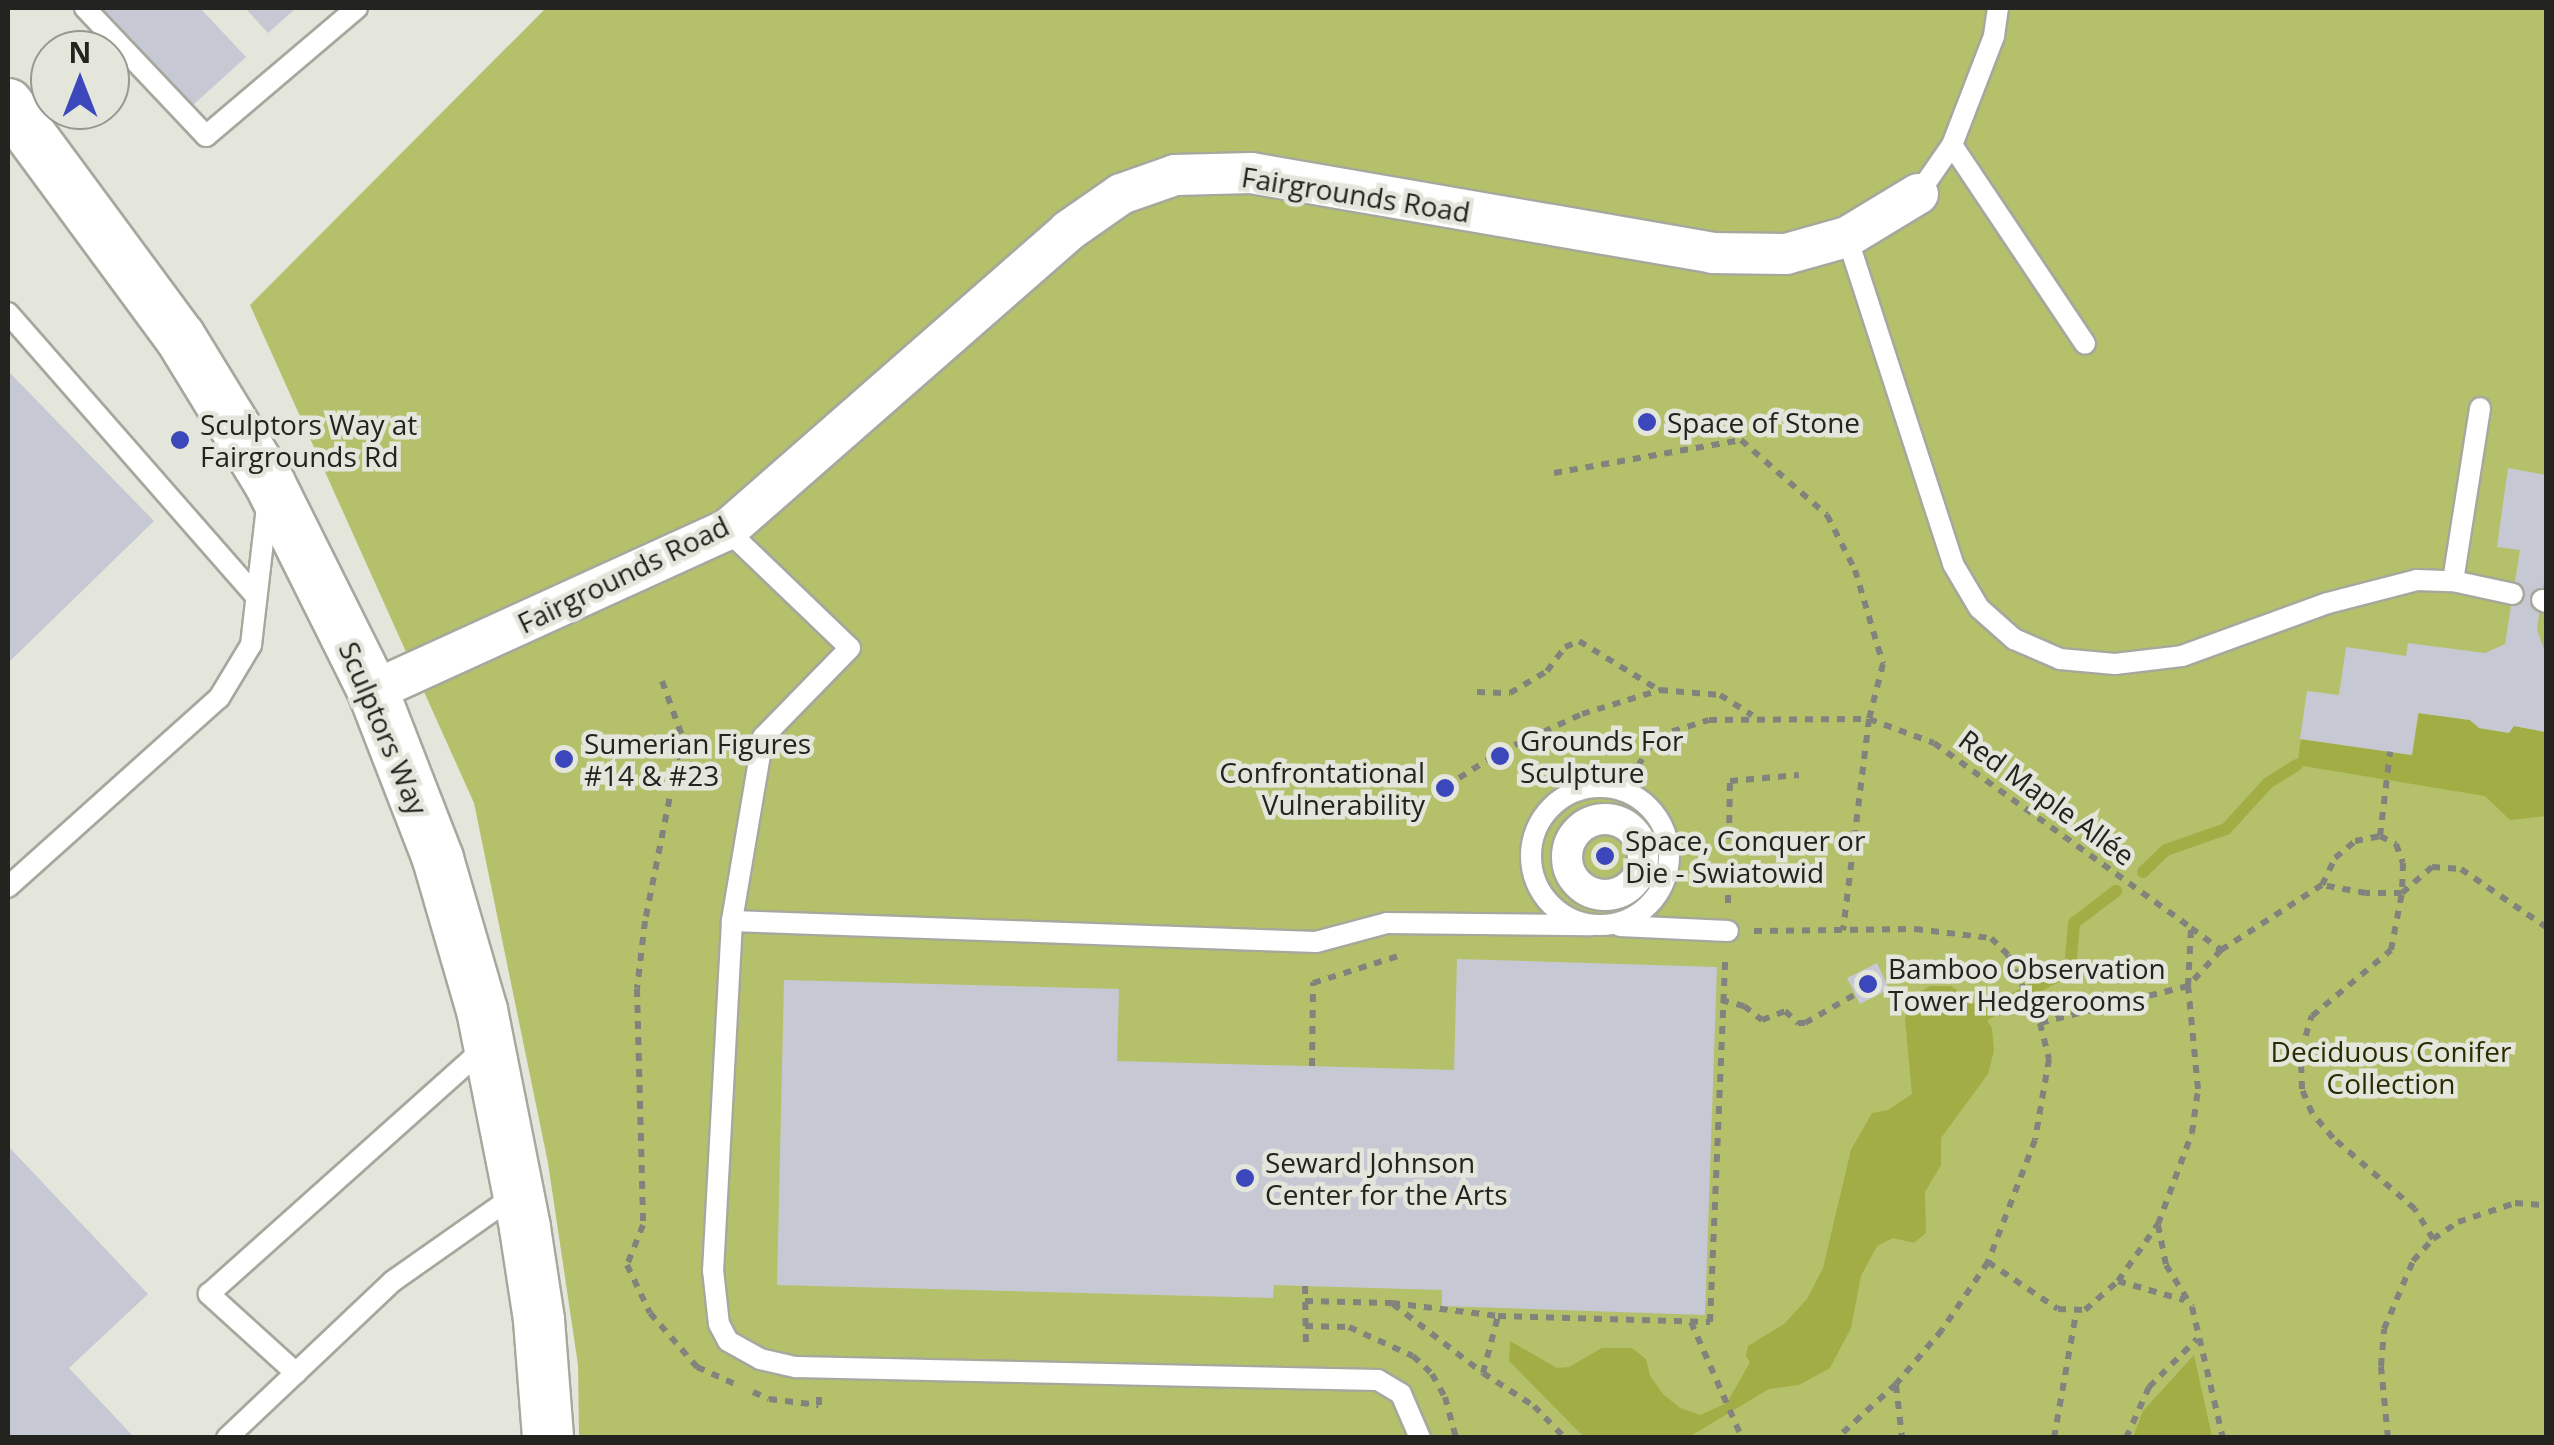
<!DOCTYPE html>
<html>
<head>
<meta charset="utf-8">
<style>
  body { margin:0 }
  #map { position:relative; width:2554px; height:1445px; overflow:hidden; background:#e4e6db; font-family:"Open Sans",sans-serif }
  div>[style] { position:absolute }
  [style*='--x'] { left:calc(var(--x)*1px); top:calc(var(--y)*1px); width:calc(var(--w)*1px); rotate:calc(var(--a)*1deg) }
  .green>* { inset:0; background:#b5c06b }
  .water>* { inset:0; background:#a2ad45 }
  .stream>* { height:12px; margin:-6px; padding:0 6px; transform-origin:6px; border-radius:6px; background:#a2ad45 }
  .building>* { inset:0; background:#c6c9d3 }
  .path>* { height:6px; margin-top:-3px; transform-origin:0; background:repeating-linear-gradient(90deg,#82837c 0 8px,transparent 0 16px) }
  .roads { filter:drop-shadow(2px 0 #a6a89d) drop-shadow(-2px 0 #a6a89d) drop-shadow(0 2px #a6a89d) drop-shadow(0 -2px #a6a89d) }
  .service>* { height:20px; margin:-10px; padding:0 10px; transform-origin:10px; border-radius:10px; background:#fff }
  .service>.ring { margin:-10px; padding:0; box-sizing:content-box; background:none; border:20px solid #fff; border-radius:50% }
  .pedestrian>* { height:30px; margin:-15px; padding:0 15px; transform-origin:15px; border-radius:15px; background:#fff }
  .pedestrian>.ring { margin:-15px; padding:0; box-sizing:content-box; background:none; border:30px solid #fff; border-radius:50% }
  .minor>* { height:40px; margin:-20px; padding:0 20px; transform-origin:20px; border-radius:20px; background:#fff }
  .tertiary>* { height:50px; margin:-25px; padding:0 25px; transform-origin:25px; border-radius:25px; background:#fff }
  .dots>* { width:28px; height:28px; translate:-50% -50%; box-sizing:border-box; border:5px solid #e4e6db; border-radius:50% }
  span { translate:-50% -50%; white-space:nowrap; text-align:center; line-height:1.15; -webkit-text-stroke:9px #e4e6db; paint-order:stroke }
  .street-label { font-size:28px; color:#232420 }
  .poi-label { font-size:28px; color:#232420 }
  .left { translate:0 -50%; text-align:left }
  .right { translate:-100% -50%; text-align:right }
  .park-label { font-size:28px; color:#292c00 }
  .frame { position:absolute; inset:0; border:10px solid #232420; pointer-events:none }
  .north { position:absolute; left:30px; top:30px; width:100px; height:100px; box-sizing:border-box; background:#e4e6db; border:2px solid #979890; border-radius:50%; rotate:0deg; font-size:28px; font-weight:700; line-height:40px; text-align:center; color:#232420 }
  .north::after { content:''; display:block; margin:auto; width:35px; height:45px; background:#3c47bb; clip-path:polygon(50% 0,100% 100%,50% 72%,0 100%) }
</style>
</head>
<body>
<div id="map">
  <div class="green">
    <div style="clip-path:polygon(546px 8px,2546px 8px,2546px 1437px,579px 1437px,578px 1365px,548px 1163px,474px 803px,250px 305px)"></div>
  </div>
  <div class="water">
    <div style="clip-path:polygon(2419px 713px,2470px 720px,2479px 728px,2509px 732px,2514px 726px,2546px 732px,2546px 816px,2510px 820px,2485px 796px,2297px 765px,2301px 739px,2412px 755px)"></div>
    <div style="clip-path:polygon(1930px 986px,1951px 986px,1979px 1007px,1992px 1028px,1994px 1051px,1988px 1074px,1941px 1138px,1941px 1165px,1925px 1192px,1926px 1233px,1914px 1243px,1893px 1238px,1877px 1246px,1861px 1276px,1851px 1328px,1830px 1368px,1799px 1385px,1769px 1389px,1689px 1437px,1587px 1438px,1580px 1433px,1509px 1361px,1510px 1341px,1557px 1368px,1569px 1367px,1602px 1348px,1632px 1348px,1646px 1359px,1650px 1376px,1663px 1394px,1680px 1408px,1700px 1415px,1727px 1403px,1750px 1362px,1746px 1356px,1748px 1346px,1784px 1324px,1807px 1299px,1823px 1268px,1851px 1150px,1872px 1113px,1888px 1110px,1912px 1094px,1905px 1019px,1913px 997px)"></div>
    <div style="clip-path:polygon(2194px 1355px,2212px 1437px,2133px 1437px,2143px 1411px)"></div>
  </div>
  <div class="stream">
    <div style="--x:2143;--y:872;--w:32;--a:-44"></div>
    <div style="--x:2166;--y:850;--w:64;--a:-19.3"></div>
    <div style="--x:2226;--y:829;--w:62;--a:-47.6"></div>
    <div style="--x:2268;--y:783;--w:34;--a:-32"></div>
    <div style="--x:1984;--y:1015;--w:98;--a:-28.1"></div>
    <div style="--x:2070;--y:969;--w:46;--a:-85"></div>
    <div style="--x:2074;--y:923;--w:53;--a:-37.3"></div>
  </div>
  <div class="building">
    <div style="clip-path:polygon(102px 8px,200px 8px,246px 57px,192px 106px)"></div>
    <div style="clip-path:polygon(245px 8px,296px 8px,268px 33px)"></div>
    <div style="clip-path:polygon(8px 371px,154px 521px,8px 663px)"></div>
    <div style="clip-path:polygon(2508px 468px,2546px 475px,2546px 567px,2537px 630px,2546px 654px,2546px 732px,2514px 726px,2509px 733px,2479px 728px,2470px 720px,2418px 713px,2412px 755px,2300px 739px,2307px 691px,2339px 695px,2346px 647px,2406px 656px,2408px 643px,2485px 653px,2505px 644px,2520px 550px,2497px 547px)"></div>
    <div style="clip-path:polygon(1457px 959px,1717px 967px,1705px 1315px,1442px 1306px,1442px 1290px,1305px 1286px,1274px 1285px,1273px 1298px,777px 1285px,784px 980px,1119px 989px,1117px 1061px,1454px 1070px)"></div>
    <div style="clip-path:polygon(1877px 963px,1889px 989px,1860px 1004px,1847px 978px)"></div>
    <div style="clip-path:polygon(8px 1146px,148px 1294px,69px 1368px,132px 1435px,129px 1438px,8px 1438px)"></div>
  </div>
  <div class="path">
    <div style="--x:1554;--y:473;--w:190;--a:-10"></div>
    <div style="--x:1741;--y:440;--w:114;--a:41.1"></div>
    <div style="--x:1827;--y:515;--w:62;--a:63"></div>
    <div style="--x:1855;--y:570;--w:98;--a:73.4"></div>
    <div style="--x:1883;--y:664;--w:57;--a:104.3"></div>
    <div style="--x:1869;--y:719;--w:213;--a:97"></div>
    <div style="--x:662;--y:681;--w:59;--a:70"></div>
    <div style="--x:682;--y:736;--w:189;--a:101.3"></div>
    <div style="--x:645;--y:921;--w:68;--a:96.7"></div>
    <div style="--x:637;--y:989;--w:236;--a:88.5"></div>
    <div style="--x:643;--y:1225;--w:43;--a:111.8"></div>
    <div style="--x:627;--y:1265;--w:53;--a:64.4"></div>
    <div style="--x:650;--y:1313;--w:72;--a:49"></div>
    <div style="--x:697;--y:1367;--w:44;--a:24.2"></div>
    <div style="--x:1477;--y:692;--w:33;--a:2"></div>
    <div style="--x:1510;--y:693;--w:43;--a:-30.7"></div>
    <div style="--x:1547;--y:671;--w:30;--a:-53"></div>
    <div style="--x:1565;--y:647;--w:15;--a:-23"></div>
    <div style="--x:1579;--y:641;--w:94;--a:31.5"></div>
    <div style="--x:1638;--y:766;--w:36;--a:-58"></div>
    <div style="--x:1657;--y:736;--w:54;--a:-17.1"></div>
    <div style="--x:1709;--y:720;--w:160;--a:-0.4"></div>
    <div style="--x:1869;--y:719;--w:69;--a:20.3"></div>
    <div style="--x:1934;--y:743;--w:317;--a:35.7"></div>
    <div style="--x:1459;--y:778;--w:49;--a:-32.4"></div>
    <div style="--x:1500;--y:752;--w:90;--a:-24.9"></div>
    <div style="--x:1582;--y:714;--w:82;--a:-17.1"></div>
    <div style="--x:1660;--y:690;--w:60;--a:4.8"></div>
    <div style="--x:1720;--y:695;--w:38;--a:32"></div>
    <div style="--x:2380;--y:836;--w:85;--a:-83.2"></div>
    <div style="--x:1728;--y:903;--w:122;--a:-89.1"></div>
    <div style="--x:1730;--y:781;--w:69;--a:-5"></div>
    <div style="--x:2191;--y:928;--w:37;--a:36"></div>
    <div style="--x:2221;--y:950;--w:49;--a:132.5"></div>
    <div style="--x:2188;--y:986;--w:58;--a:-87"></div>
    <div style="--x:1754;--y:931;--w:161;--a:-0.7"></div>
    <div style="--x:1915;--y:929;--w:77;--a:6.8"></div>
    <div style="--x:1991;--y:938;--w:24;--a:45"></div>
    <div style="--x:2008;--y:955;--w:75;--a:64.8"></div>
    <div style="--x:2040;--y:1023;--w:37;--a:76"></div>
    <div style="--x:2049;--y:1059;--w:82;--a:99.8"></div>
    <div style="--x:2035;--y:1140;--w:131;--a:111.1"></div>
    <div style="--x:1988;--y:1262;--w:82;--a:124.1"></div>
    <div style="--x:1942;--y:1330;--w:71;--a:130.4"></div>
    <div style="--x:1896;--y:1384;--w:80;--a:137.5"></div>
    <div style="--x:2221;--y:950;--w:120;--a:-32.8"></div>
    <div style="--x:2322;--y:885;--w:30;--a:-64"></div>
    <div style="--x:2335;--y:858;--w:26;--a:-40"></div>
    <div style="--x:2355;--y:841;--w:25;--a:-11"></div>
    <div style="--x:2380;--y:836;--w:18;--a:27"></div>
    <div style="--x:2396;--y:844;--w:20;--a:70"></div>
    <div style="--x:2403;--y:863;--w:30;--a:92"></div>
    <div style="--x:2402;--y:893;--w:36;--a:180"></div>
    <div style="--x:2366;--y:893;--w:45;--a:-169.7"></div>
    <div style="--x:1313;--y:983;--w:89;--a:-17.6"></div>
    <div style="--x:1721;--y:1000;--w:24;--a:15"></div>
    <div style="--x:1744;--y:1006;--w:23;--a:38"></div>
    <div style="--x:1762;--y:1020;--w:25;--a:-21"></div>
    <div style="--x:1785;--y:1011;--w:18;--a:43"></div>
    <div style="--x:1798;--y:1023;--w:7;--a:0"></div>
    <div style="--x:1805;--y:1023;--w:56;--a:-29.7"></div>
    <div style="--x:1312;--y:1066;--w:84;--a:-89.3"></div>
    <div style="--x:2158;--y:1225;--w:41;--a:78.7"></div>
    <div style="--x:2166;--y:1265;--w:49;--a:58.2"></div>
    <div style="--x:2192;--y:1307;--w:135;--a:76.7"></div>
    <div style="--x:2433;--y:1239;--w:35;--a:-121"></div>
    <div style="--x:2415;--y:1209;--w:108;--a:-139.1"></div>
    <div style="--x:2333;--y:1138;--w:33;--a:-130"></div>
    <div style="--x:2312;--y:1113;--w:26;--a:-113"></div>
    <div style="--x:2302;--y:1089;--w:38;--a:-92"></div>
    <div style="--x:2301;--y:1051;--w:37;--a:-73"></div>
    <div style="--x:2312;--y:1016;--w:103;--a:-39.9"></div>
    <div style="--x:2391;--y:950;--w:58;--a:-79.1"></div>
    <div style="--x:2402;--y:893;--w:40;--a:-41"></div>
    <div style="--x:2432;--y:867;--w:29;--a:4"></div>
    <div style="--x:2461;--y:869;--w:103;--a:34.3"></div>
    <div style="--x:1988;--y:1262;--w:84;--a:33.9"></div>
    <div style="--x:2058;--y:1309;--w:27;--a:2"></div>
    <div style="--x:2085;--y:1310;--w:44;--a:-41.3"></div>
    <div style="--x:2118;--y:1281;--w:70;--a:-54.9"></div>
    <div style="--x:2158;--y:1224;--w:97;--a:-69.5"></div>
    <div style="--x:2192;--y:1133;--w:44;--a:-82.2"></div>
    <div style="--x:2198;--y:1089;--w:103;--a:-95.5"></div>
    <div style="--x:2188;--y:986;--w:153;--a:166"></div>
    <div style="--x:2118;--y:1281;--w:69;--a:16.1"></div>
    <div style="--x:1305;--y:1286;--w:63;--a:89.1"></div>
    <div style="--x:1305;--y:1301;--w:87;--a:1.3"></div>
    <div style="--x:1392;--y:1303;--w:107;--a:7"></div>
    <div style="--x:1498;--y:1316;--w:212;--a:1.6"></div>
    <div style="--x:1710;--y:1322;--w:362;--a:-87.6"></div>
    <div style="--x:1393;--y:1304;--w:113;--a:37.5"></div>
    <div style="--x:1483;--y:1373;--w:61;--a:32.9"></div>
    <div style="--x:1534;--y:1406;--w:45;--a:45.9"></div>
    <div style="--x:1691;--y:1322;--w:127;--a:66.3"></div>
    <div style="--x:1305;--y:1326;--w:44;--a:1.3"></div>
    <div style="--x:1349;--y:1327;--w:70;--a:24.4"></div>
    <div style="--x:1413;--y:1356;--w:26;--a:43"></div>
    <div style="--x:1432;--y:1374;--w:26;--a:61"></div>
    <div style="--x:1445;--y:1397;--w:42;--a:75"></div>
    <div style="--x:1483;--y:1373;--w:59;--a:-75.3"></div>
    <div style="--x:1896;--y:1385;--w:53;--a:83.5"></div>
    <div style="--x:753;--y:1392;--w:17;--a:24"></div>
    <div style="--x:769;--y:1399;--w:50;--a:6.8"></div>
    <div style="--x:819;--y:1405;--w:10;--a:-90"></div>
    <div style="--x:2054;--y:1438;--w:127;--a:-80"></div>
    <div style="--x:2126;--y:1438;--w:56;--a:-65.7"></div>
    <div style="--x:2149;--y:1387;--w:68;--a:-45"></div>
    <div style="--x:2388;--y:1438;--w:72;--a:-95.6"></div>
    <div style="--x:2381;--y:1366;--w:37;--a:-85"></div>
    <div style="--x:2384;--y:1329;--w:74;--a:-66.9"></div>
    <div style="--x:2413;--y:1261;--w:30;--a:-48"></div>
    <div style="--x:2433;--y:1239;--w:30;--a:-34"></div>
    <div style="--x:2458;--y:1222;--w:60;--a:-18.4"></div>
    <div style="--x:2515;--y:1203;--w:31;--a:4"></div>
  </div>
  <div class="roads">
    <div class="service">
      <div style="--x:85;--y:8;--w:176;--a:46.6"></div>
      <div style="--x:206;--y:136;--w:198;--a:-40.3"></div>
      <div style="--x:1952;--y:145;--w:239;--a:56.2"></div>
      <div style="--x:1918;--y:194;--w:60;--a:-55.2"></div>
      <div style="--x:1952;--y:145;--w:117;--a:-68.9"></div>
      <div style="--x:1994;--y:36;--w:28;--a:-82"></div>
      <div style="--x:1847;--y:237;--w:344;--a:72"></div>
      <div style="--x:1953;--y:564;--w:51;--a:59.4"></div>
      <div style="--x:1979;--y:608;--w:47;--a:41.5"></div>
      <div style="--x:2014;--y:639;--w:50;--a:23.5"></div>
      <div style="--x:2060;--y:659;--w:55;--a:5.2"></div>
      <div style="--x:2115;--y:664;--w:67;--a:-6.8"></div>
      <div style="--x:2182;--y:656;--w:155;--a:-20"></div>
      <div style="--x:2328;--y:603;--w:92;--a:-14.5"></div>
      <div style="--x:2417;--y:580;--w:36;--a:2"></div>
      <div style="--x:2453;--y:581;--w:61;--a:12.2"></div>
      <div style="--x:8;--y:313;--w:376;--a:48.8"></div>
      <div style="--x:727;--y:530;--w:170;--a:43.8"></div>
      <div style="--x:850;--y:648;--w:124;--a:134.3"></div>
      <div style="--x:763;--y:737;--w:187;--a:99.6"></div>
      <div style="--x:732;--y:921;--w:350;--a:93.1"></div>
      <div style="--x:713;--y:1270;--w:54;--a:83.7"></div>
      <div style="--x:719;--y:1324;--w:19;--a:62"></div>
      <div style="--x:728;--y:1341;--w:37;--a:29"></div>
      <div style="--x:760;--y:1359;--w:37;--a:13"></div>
      <div style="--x:796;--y:1367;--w:582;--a:1.28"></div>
      <div style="--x:1378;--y:1380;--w:27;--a:31"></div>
      <div style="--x:1401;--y:1394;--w:48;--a:66.6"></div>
      <div style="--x:2453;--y:581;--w:175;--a:-81.1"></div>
      <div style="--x:2542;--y:600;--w:4;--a:27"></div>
      <div class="ring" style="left:1531px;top:787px;width:118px;height:118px"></div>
      <div style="--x:8;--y:887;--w:283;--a:-41.9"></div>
      <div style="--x:219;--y:698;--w:62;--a:-58.9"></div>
      <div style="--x:251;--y:645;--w:140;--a:-83.4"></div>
      <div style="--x:732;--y:921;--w:584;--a:2.06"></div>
      <div style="--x:1316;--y:942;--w:73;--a:-15"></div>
      <div style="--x:1387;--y:923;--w:205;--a:0.6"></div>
      <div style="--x:1620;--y:926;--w:108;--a:2.7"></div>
      <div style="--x:296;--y:1373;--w:118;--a:-137.8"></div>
      <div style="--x:209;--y:1294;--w:370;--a:-41.8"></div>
      <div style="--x:227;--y:1438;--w:228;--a:-43.4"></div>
      <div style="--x:393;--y:1281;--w:151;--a:-35.1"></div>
    </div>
    <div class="pedestrian">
      <div class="ring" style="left:1567px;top:819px;width:46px;height:46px"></div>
    </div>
    <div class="minor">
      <div style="--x:373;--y:691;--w:389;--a:-24.5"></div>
      <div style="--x:727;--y:530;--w:454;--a:-41.2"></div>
      <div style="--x:1068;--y:231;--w:65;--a:-34.9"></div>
      <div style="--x:1121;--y:194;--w:57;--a:-19.4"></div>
      <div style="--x:1175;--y:175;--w:76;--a:-1.5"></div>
      <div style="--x:1251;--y:173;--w:468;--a:9.8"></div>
      <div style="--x:1712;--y:253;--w:74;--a:0.8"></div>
      <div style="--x:1786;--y:254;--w:63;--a:-15.6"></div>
      <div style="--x:1847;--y:237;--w:83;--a:-31.2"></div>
    </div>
    <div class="tertiary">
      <div style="--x:8;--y:104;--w:290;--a:53.6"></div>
      <div style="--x:180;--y:337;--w:172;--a:58.5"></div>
      <div style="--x:270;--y:484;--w:231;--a:63.5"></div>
      <div style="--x:373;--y:691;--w:180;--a:68.8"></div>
      <div style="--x:438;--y:859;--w:157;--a:73.8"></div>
      <div style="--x:482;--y:1010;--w:222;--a:78.8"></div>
      <div style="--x:525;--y:1228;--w:93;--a:81.3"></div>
      <div style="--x:539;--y:1320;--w:118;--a:85.6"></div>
    </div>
  </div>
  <div class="dots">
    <div style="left:1647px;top:422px;background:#3c47bb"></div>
    <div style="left:180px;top:440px;background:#3c47bb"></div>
    <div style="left:1500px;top:756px;background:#3c47bb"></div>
    <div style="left:564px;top:759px;background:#3c47bb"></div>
    <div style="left:1445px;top:788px;background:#3c47bb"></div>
    <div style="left:1605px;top:856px;background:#3c47bb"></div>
    <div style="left:1868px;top:984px;background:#3c47bb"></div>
    <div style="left:1245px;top:1178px;background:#3c47bb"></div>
  </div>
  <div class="street-label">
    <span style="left:1356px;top:194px;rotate:9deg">Fairgrounds Road</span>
    <span style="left:623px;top:574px;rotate:-26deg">Fairgrounds Road</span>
    <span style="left:384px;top:728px;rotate:67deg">Sculptors Way</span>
    <span style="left:2047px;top:797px;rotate:36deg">Red Maple Allée</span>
  </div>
  <div class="poi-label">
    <span class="left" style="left:1667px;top:422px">Space of Stone</span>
    <span class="left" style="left:200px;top:440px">Sculptors Way at<br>Fairgrounds Rd</span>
    <span class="left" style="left:1520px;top:756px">Grounds For<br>Sculpture</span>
    <span class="left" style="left:584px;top:759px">Sumerian Figures<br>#14 &amp; #23</span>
    <span class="right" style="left:1425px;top:788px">Confrontational<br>Vulnerability</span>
    <span class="left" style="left:1625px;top:856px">Space, Conquer or<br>Die - Swiatowid</span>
    <span class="left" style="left:1888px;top:984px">Bamboo Observation<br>Tower Hedgerooms</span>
    <span class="left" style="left:1265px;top:1178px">Seward Johnson<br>Center for the Arts</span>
  </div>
  <div class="park-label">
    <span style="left:2391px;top:1067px">Deciduous Conifer<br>Collection</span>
  </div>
  <div class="frame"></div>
  <div class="north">N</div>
</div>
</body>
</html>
